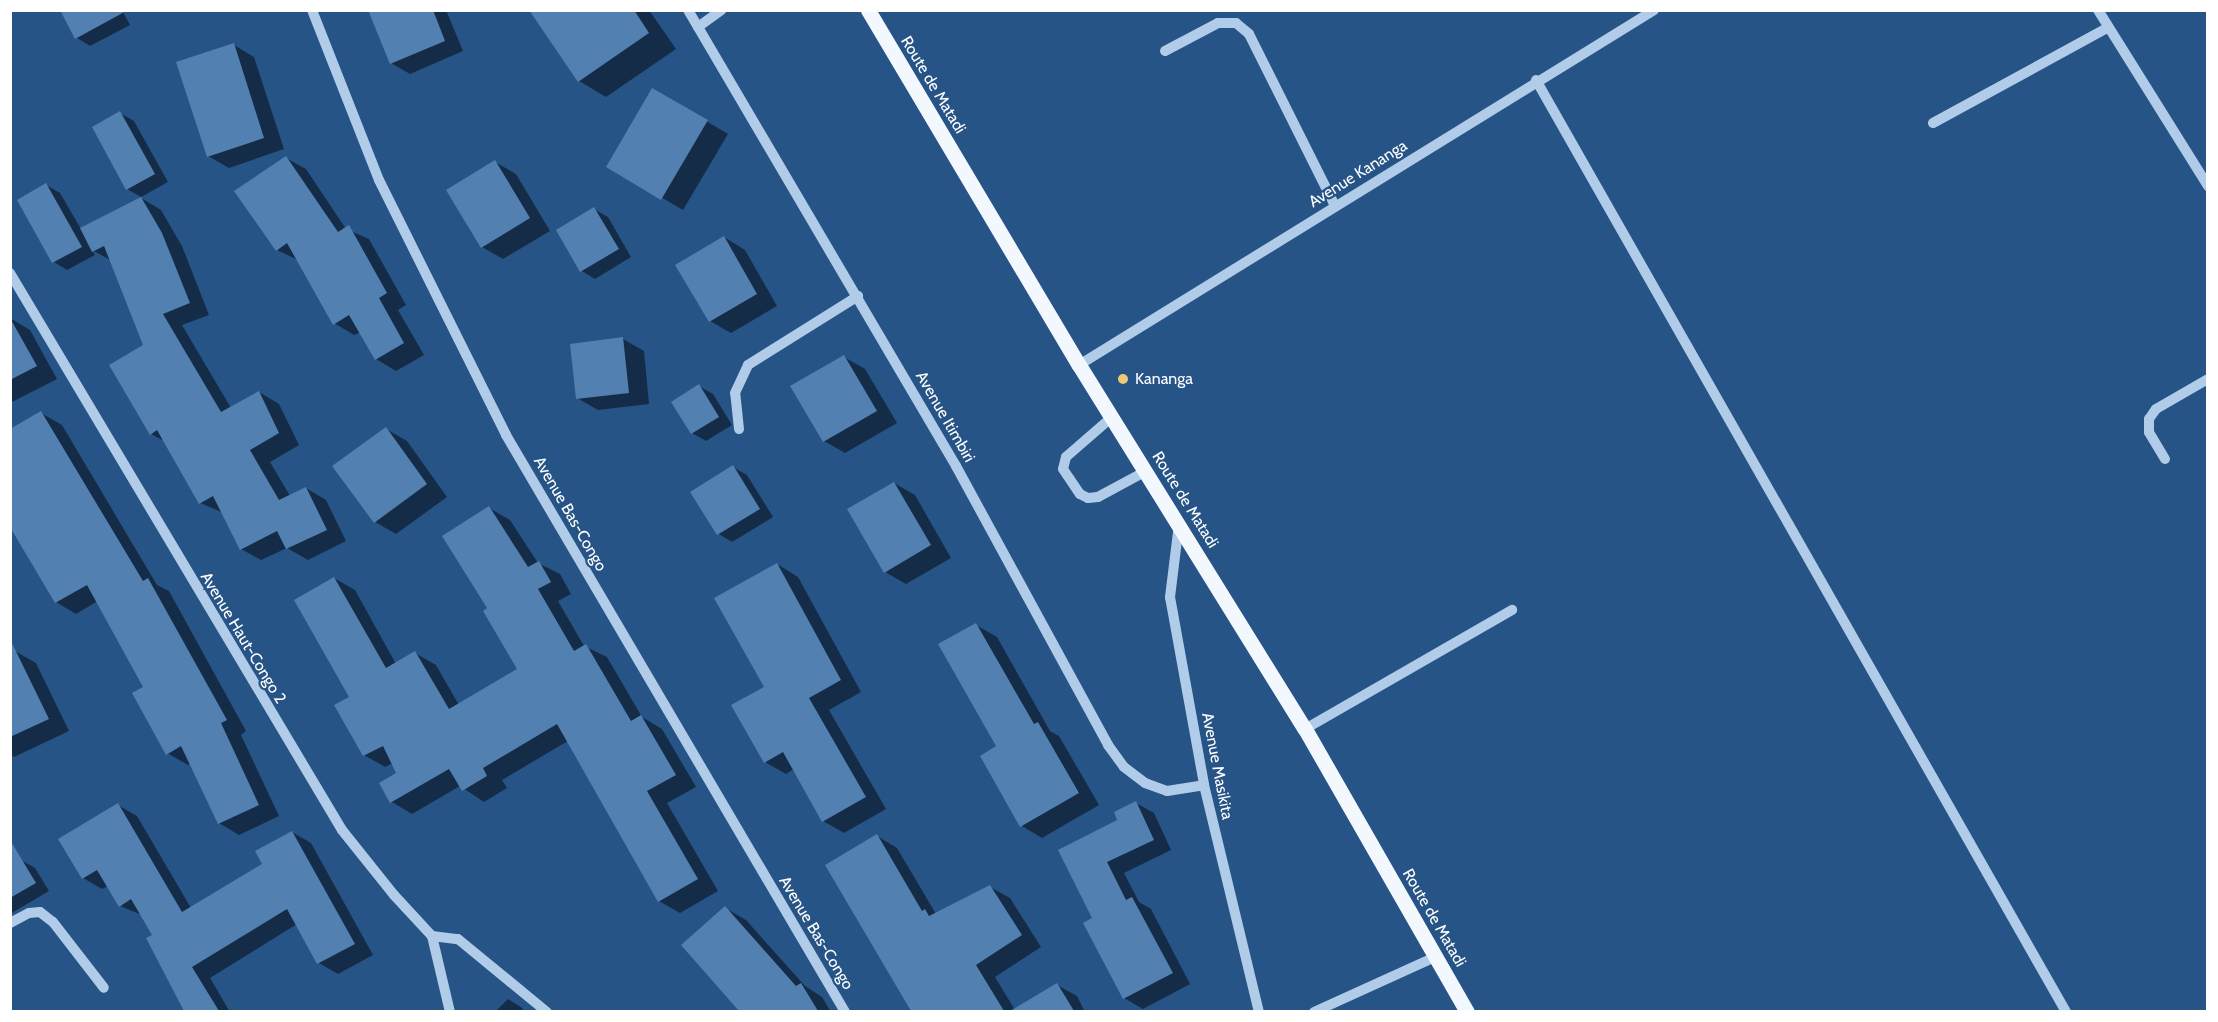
<!DOCTYPE html>
<html>
<head>
<meta charset="utf-8">
<style>
  body { margin:0 }
  #map { position:relative; width:2218px; height:1022px; overflow:hidden; background:#265486; font-family:Cabin,sans-serif }
  div>[style] { position:absolute }
  [style*='--x'] { left:calc(var(--x)*1px); top:calc(var(--y)*1px); width:calc(var(--w)*1px); rotate:calc(var(--a)*1deg) }
  .shadow>* { inset:0; background:#0007 }
  .building>* { inset:0; background:#5280b0 }
  .minor>* { height:10px; margin:-5px; padding:0 5px; transform-origin:5px; border-radius:5px; background:#b1cce8 }
  .major>* { height:15px; margin:-7.5px; padding:0 7.5px; transform-origin:7.5px; border-radius:7.5px; background:#f3f8fe }
  .dots>* { width:16px; height:16px; translate:-50% -50%; box-sizing:border-box; border:3px solid #265486; border-radius:50% }
  span { translate:-50% -50%; white-space:nowrap; text-align:center; line-height:1.15; -webkit-text-stroke:4.5px #265486; paint-order:stroke }
  .street-label { font-size:16px; color:#fff }
  .poi-label { font-size:16px; color:#fff }
  .left { translate:0 -50%; text-align:left }
  .frame { position:absolute; inset:0; border:12px solid #fff; pointer-events:none }
</style>
</head>
<body>
<div id="map">
  <div class="shadow">
    <div style="clip-path:polygon(61px 10px,122px 10px,130px 25px,90px 46px,77px 38px)"></div>
    <div style="clip-path:polygon(370px 10px,446px 10px,463px 51px,410px 74px,391px 63px)"></div>
    <div style="clip-path:polygon(530px 10px,649px 10px,676px 49px,606px 97px,579px 81px)"></div>
    <div style="clip-path:polygon(234px 45px,254px 57px,284px 149px,229px 168px,208px 156px)"></div>
    <div style="clip-path:polygon(653px 90px,728px 134px,683px 210px,608px 166px)"></div>
    <div style="clip-path:polygon(120px 113px,134px 121px,168px 182px,141px 197px,127px 189px)"></div>
    <div style="clip-path:polygon(286px 158px,306px 169px,346px 229px,369px 239px,406px 305px,398px 310px,424px 355px,396px 371px,376px 359px,361px 332px,354px 335px,334px 323px,298px 260px,277px 250px)"></div>
    <div style="clip-path:polygon(495px 162px,516px 174px,550px 231px,503px 259px,482px 247px)"></div>
    <div style="clip-path:polygon(46px 185px,60px 193px,81px 229px,141px 198px,161px 210px,182px 246px,209px 315px,182px 325px,231px 408px,259px 392px,279px 404px,299px 445px,270px 462px,290px 496px,306px 488px,326px 500px,346px 541px,308px 560px,287px 548px,261px 560px,241px 549px,224px 513px,200px 503px,166px 442px,151px 434px,145px 345px,112px 261px,92px 250px,95px 255px,67px 270px,54px 262px,19px 201px)"></div>
    <div style="clip-path:polygon(594px 209px,608px 217px,631px 257px,595px 279px,582px 271px)"></div>
    <div style="clip-path:polygon(724px 237px,745px 250px,777px 306px,731px 333px,710px 321px)"></div>
    <div style="clip-path:polygon(10px 318px,30px 330px,57px 379px,10px 403px)"></div>
    <div style="clip-path:polygon(623px 339px,644px 351px,649px 404px,598px 410px,577px 398px)"></div>
    <div style="clip-path:polygon(844px 357px,865px 369px,897px 423px,845px 453px,824px 441px)"></div>
    <div style="clip-path:polygon(699px 386px,713px 394px,732px 425px,706px 441px,692px 433px)"></div>
    <div style="clip-path:polygon(41px 413px,62px 425px,157px 585px,169px 591px,246px 731px,241px 735px,279px 816px,239px 835px,219px 823px,191px 763px,188px 765px,167px 753px,145px 688px,98px 601px,76px 614px,56px 602px)"></div>
    <div style="clip-path:polygon(386px 429px,407px 441px,447px 497px,396px 534px,375px 522px)"></div>
    <div style="clip-path:polygon(733px 467px,747px 475px,773px 517px,732px 542px,719px 534px,692px 493px)"></div>
    <div style="clip-path:polygon(894px 483px,915px 495px,951px 558px,906px 584px,885px 572px)"></div>
    <div style="clip-path:polygon(489px 508px,510px 520px,538px 563px,560px 574px,571px 594px,558px 601px,584px 646px,607px 657px,642px 717px,662px 729px,696px 787px,667px 803px,718px 891px,680px 913px,659px 901px,568px 741px,502px 780px,507px 788px,484px 802px,460px 786px,412px 814px,392px 802px,398px 774px,393px 763px,385px 767px,364px 755px,351px 697px,334px 578px,355px 590px,396px 664px,415px 653px,436px 665px,459px 705px,519px 670px,489px 609px)"></div>
    <div style="clip-path:polygon(777px 564px,798px 577px,861px 692px,829px 710px,886px 809px,844px 833px,823px 821px,794px 769px,786px 774px,765px 762px,766px 687px)"></div>
    <div style="clip-path:polygon(976px 625px,997px 637px,1050px 731px,1059px 736px,1099px 805px,1042px 838px,1022px 826px,998px 747px)"></div>
    <div style="clip-path:polygon(15px 651px,36px 663px,69px 731px,14px 757px,10px 755px,10px 653px)"></div>
    <div style="clip-path:polygon(1136px 803px,1154px 813px,1171px 850px,1124px 873px,1139px 902px,1151px 909px,1190px 984px,1143px 1009px,1124px 998px,1085px 924px,1094px 919px,1060px 851px,1119px 820px)"></div>
    <div style="clip-path:polygon(118px 805px,137px 816px,191px 908px,264px 865px,292px 832px,311px 843px,373px 955px,338px 974px,319px 963px,297px 924px,210px 978px,230px 1012px,186px 1012px,148px 939px,154px 936px,142px 915px,120px 906px,108px 886px,102px 889px,83px 878px)"></div>
    <div style="clip-path:polygon(877px 836px,897px 848px,936px 914px,990px 887px,1010px 898px,1041px 947px,995px 977px,1015px 1010px,1057px 985px,1077px 996px,1085px 1012px,913px 1012px,827px 866px)"></div>
    <div style="clip-path:polygon(21px 860px,35px 868px,49px 891px,10px 914px,10px 866px)"></div>
    <div style="clip-path:polygon(725px 908px,746px 920px,805px 986px,822px 997px,831px 1012px,746px 1012px,736px 1005px)"></div>
    <div style="clip-path:polygon(508px 999px,521px 1007px,525px 1012px,495px 1012px)"></div>
  </div>
  <div class="building">
    <div style="clip-path:polygon(60px 10px,128px 10px,75px 39px)"></div>
    <div style="clip-path:polygon(368px 10px,433px 10px,445px 41px,390px 64px)"></div>
    <div style="clip-path:polygon(529px 10px,634px 10px,649px 33px,578px 82px)"></div>
    <div style="clip-path:polygon(234px 43px,264px 138px,207px 157px,176px 62px)"></div>
    <div style="clip-path:polygon(652px 88px,708px 120px,661px 200px,606px 167px)"></div>
    <div style="clip-path:polygon(120px 111px,155px 174px,126px 190px,92px 127px)"></div>
    <div style="clip-path:polygon(286px 156px,338px 232px,349px 225px,387px 293px,379px 298px,404px 343px,375px 360px,349px 315px,333px 325px,287px 243px,276px 251px,234px 191px)"></div>
    <div style="clip-path:polygon(495px 160px,530px 218px,481px 248px,446px 190px)"></div>
    <div style="clip-path:polygon(46px 183px,82px 247px,52px 263px,17px 200px)"></div>
    <div style="clip-path:polygon(141px 197px,162px 233px,190px 303px,163px 314px,221px 412px,259px 391px,279px 433px,250px 450px,279px 500px,306px 487px,327px 530px,286px 549px,277px 531px,240px 550px,213px 496px,199px 504px,157px 430px,150px 435px,109px 365px,143px 345px,104px 246px,92px 252px,80px 228px)"></div>
    <div style="clip-path:polygon(594px 207px,619px 249px,580px 272px,556px 230px)"></div>
    <div style="clip-path:polygon(724px 236px,757px 294px,709px 322px,675px 265px)"></div>
    <div style="clip-path:polygon(10px 318px,37px 366px,10px 380px)"></div>
    <div style="clip-path:polygon(623px 337px,629px 393px,576px 399px,570px 344px)"></div>
    <div style="clip-path:polygon(844px 355px,877px 411px,823px 442px,790px 386px)"></div>
    <div style="clip-path:polygon(699px 384px,719px 417px,691px 434px,671px 402px)"></div>
    <div style="clip-path:polygon(41px 411px,143px 581px,148px 578px,227px 720px,221px 723px,259px 805px,218px 824px,181px 746px,166px 755px,132px 693px,143px 687px,87px 585px,55px 603px,10px 527px,10px 429px)"></div>
    <div style="clip-path:polygon(386px 427px,427px 484px,374px 523px,332px 466px)"></div>
    <div style="clip-path:polygon(733px 465px,760px 509px,717px 535px,690px 492px)"></div>
    <div style="clip-path:polygon(894px 482px,931px 545px,884px 573px,847px 509px)"></div>
    <div style="clip-path:polygon(489px 506px,528px 567px,539px 561px,551px 582px,538px 589px,574px 651px,586px 644px,631px 721px,641px 715px,676px 775px,647px 791px,698px 879px,658px 902px,557px 724px,483px 768px,487px 776px,462px 791px,449px 769px,390px 803px,379px 783px,396px 773px,383px 746px,363px 756px,334px 705px,349px 697px,294px 600px,334px 577px,386px 668px,415px 651px,449px 709px,517px 669px,483px 611px,487px 608px,442px 536px)"></div>
    <div style="clip-path:polygon(777px 563px,841px 680px,809px 698px,866px 797px,822px 822px,783px 752px,764px 763px,731px 705px,764px 687px,714px 598px)"></div>
    <div style="clip-path:polygon(976px 623px,1034px 724px,1038px 722px,1079px 793px,1020px 827px,980px 756px,996px 746px,938px 644px)"></div>
    <div style="clip-path:polygon(10px 639px,49px 719px,10px 737px)"></div>
    <div style="clip-path:polygon(1136px 801px,1154px 840px,1107px 862px,1126px 900px,1132px 897px,1173px 973px,1123px 999px,1083px 923px,1092px 918px,1058px 850px,1117px 820px,1114px 812px)"></div>
    <div style="clip-path:polygon(118px 803px,182px 912px,262px 864px,255px 851px,292px 831px,355px 944px,317px 964px,287px 909px,192px 967px,219px 1011px,184px 1011px,146px 938px,152px 935px,131px 899px,119px 907px,97px 870px,82px 879px,58px 839px)"></div>
    <div style="clip-path:polygon(877px 834px,922px 911px,925px 909px,929px 916px,990px 885px,1022px 935px,976px 965px,1004px 1011px,911px 1011px,825px 865px)"></div>
    <div style="clip-path:polygon(10px 840px,36px 883px,10px 898px)"></div>
    <div style="clip-path:polygon(725px 906px,796px 986px,801px 983px,818px 1011px,739px 1011px,681px 945px)"></div>
    <div style="clip-path:polygon(1057px 983px,1074px 1011px,1010px 1011px)"></div>
  </div>
  <div class="minor">
    <div style="--x:312;--y:10;--w:183;--a:68.5"></div>
    <div style="--x:379;--y:180;--w:285;--a:63.5"></div>
    <div style="--x:506;--y:435;--w:669;--a:59.56"></div>
    <div style="--x:688;--y:10;--w:529;--a:59.56"></div>
    <div style="--x:956;--y:466;--w:318;--a:61.4"></div>
    <div style="--x:1108;--y:745;--w:27;--a:54"></div>
    <div style="--x:1124;--y:767;--w:26;--a:37"></div>
    <div style="--x:1145;--y:783;--w:23;--a:20"></div>
    <div style="--x:1167;--y:791;--w:37;--a:-9"></div>
    <div style="--x:2098;--y:10;--w:208;--a:58"></div>
    <div style="--x:698;--y:27;--w:29;--a:-36"></div>
    <div style="--x:1165;--y:51;--w:60;--a:-27.8"></div>
    <div style="--x:1218;--y:23;--w:18;--a:0"></div>
    <div style="--x:1236;--y:23;--w:17;--a:40"></div>
    <div style="--x:1249;--y:34;--w:192;--a:63.4"></div>
    <div style="--x:1536;--y:80;--w:1072;--a:60.37"></div>
    <div style="--x:1933;--y:123;--w:198;--a:-28.6"></div>
    <div style="--x:10;--y:273;--w:648;--a:59.2"></div>
    <div style="--x:342;--y:830;--w:83;--a:51.3"></div>
    <div style="--x:394;--y:895;--w:56;--a:47.2"></div>
    <div style="--x:432;--y:936;--w:78;--a:76.7"></div>
    <div style="--x:1079;--y:365;--w:676;--a:-31.69"></div>
    <div style="--x:1112;--y:417;--w:61;--a:139"></div>
    <div style="--x:1066;--y:457;--w:12;--a:104"></div>
    <div style="--x:1063;--y:469;--w:30;--a:56"></div>
    <div style="--x:1080;--y:494;--w:9;--a:27"></div>
    <div style="--x:1088;--y:498;--w:10;--a:-6"></div>
    <div style="--x:1098;--y:497;--w:55;--a:-28.4"></div>
    <div style="--x:739;--y:429;--w:36;--a:-96"></div>
    <div style="--x:735;--y:393;--w:31;--a:-65"></div>
    <div style="--x:748;--y:365;--w:130;--a:-32.1"></div>
    <div style="--x:2165;--y:459;--w:31;--a:-121"></div>
    <div style="--x:2149;--y:432;--w:13;--a:-90"></div>
    <div style="--x:2149;--y:419;--w:12;--a:-55"></div>
    <div style="--x:2156;--y:409;--w:60;--a:-30"></div>
    <div style="--x:1179;--y:524;--w:74;--a:97"></div>
    <div style="--x:1170;--y:597;--w:191;--a:79.7"></div>
    <div style="--x:1204;--y:785;--w:234;--a:76.4"></div>
    <div style="--x:1305;--y:729;--w:239;--a:-29.9"></div>
    <div style="--x:10;--y:923;--w:21;--a:-28"></div>
    <div style="--x:29;--y:913;--w:11;--a:-5"></div>
    <div style="--x:40;--y:912;--w:16;--a:38"></div>
    <div style="--x:53;--y:922;--w:83;--a:52.3"></div>
    <div style="--x:432;--y:936;--w:26;--a:7"></div>
    <div style="--x:458;--y:939;--w:115;--a:39.4"></div>
    <div style="--x:1314;--y:1012;--w:133;--a:-24.4"></div>
  </div>
  <div class="major">
    <div style="--x:868;--y:10;--w:413;--a:59.3"></div>
    <div style="--x:1079;--y:365;--w:428;--a:58.2"></div>
    <div style="--x:1305;--y:729;--w:326;--a:60.2"></div>
  </div>
  <div class="dots">
    <div style="left:1123px;top:379px;background:#f1c976"></div>
  </div>
  <div class="street-label">
    <span style="left:933px;top:85px;rotate:59deg">Route de Matadi</span>
    <span style="left:1358px;top:174px;rotate:-32deg">Avenue Kananga</span>
    <span style="left:945px;top:417px;rotate:60deg">Avenue Itimbiri</span>
    <span style="left:1185px;top:500px;rotate:58deg">Route de Matadi</span>
    <span style="left:570px;top:514px;rotate:60deg">Avenue Bas-Congo</span>
    <span style="left:243px;top:638px;rotate:59deg">Avenue Haut-Congo 2</span>
    <span style="left:1217px;top:766px;rotate:79deg">Avenue Masikita</span>
    <span style="left:1434px;top:918px;rotate:60deg">Route de Matadi</span>
    <span style="left:816px;top:933px;rotate:59deg">Avenue Bas-Congo</span>
  </div>
  <div class="poi-label">
    <span class="left" style="left:1135px;top:379px">Kananga</span>
  </div>
  <div class="frame"></div>
</div>
</body>
</html>
